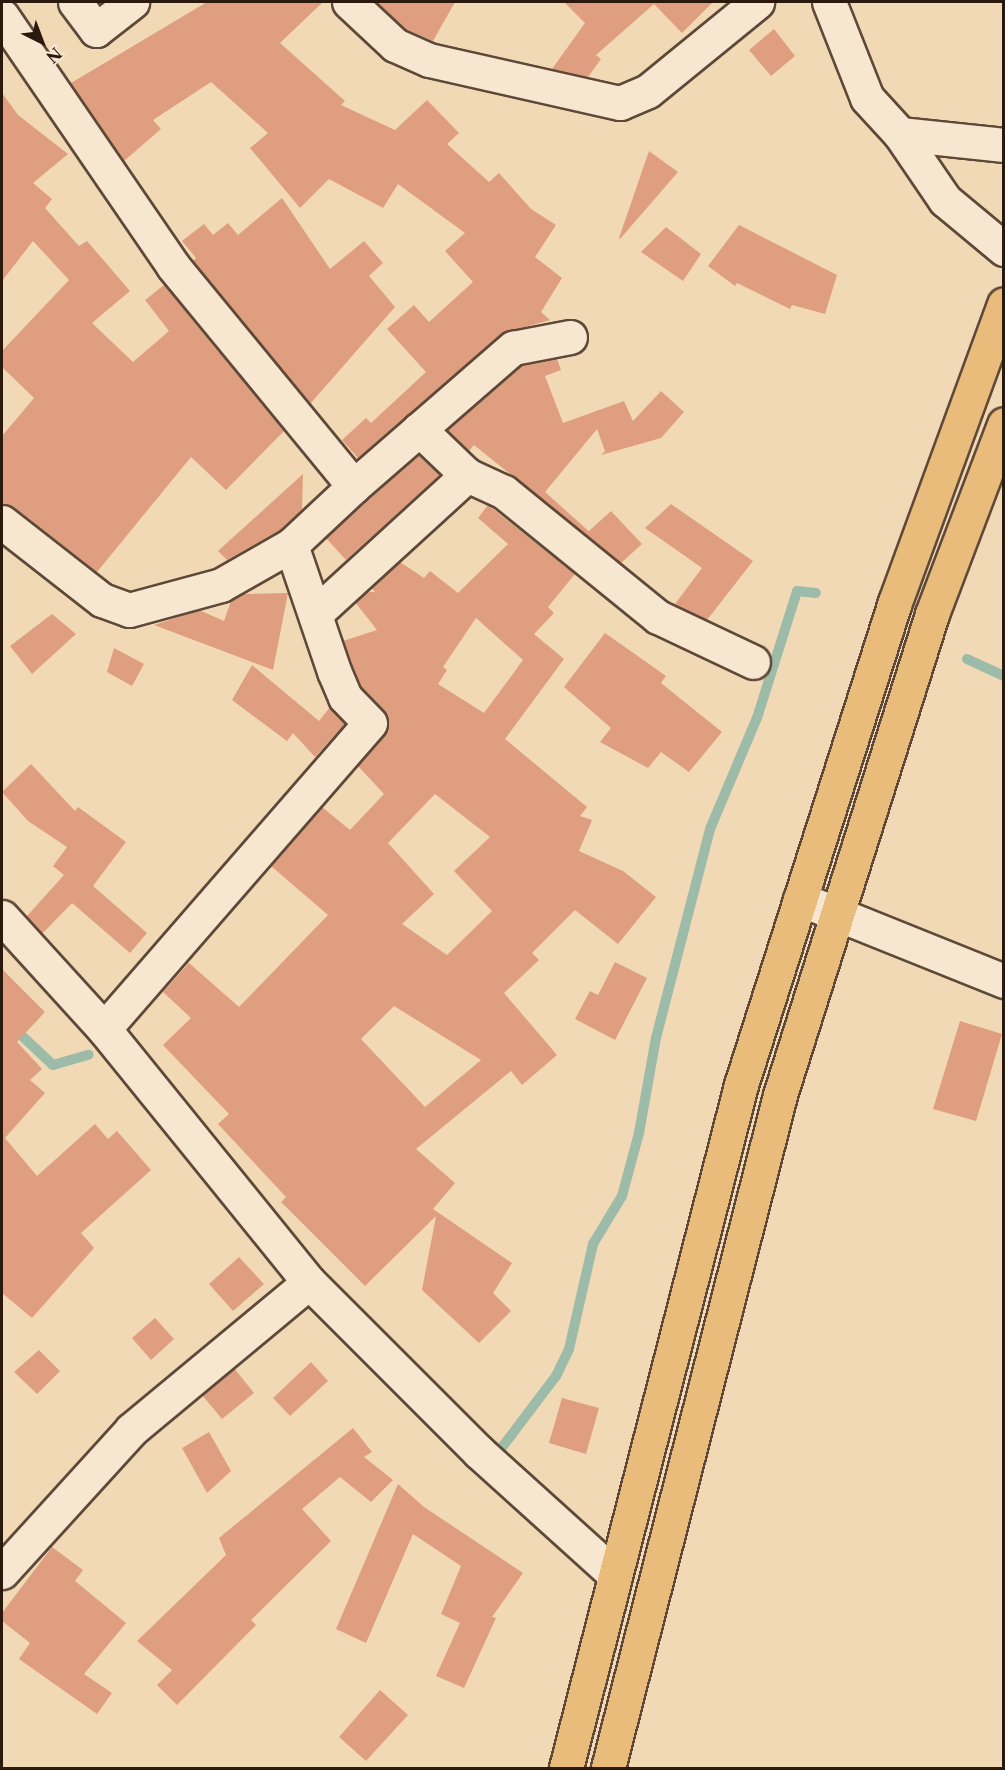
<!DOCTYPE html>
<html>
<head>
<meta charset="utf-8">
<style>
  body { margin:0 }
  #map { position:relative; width:1005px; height:1770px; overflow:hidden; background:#f2d9b6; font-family:"Libre Caslon Text",serif }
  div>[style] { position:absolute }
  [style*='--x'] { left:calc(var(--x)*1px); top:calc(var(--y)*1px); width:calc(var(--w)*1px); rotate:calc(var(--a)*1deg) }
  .stream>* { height:10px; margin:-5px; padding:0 5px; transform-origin:5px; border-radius:5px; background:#9cbba8 }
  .building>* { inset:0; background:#df9e7f }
  .roads { filter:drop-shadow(2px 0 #5e4938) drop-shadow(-2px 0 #5e4938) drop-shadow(0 2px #5e4938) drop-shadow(0 -2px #5e4938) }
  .minor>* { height:33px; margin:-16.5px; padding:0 16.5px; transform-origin:16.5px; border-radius:16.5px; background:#f7e6d0 }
  .major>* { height:33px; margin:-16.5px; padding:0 16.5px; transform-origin:16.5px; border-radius:16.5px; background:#e9bc7b }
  span { translate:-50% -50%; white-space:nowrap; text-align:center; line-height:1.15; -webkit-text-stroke:6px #f7e6d0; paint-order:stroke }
  .frame { position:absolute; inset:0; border:3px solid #2c190e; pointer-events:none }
  .north { position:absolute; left:12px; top:12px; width:60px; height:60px; -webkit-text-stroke:4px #f7e6d0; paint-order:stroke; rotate:138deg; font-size:16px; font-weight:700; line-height:24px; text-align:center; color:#2c190e }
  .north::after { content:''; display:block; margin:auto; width:21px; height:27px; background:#2c190e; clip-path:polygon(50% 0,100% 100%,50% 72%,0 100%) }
</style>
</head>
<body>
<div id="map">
  <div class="stream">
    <div style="--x:967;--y:659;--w:41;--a:24.7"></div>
    <div style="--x:2;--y:1017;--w:70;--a:43.3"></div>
    <div style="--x:53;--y:1065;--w:37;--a:-16"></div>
    <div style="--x:491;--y:1444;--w:11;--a:34"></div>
    <div style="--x:500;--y:1450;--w:93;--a:-52.9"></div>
    <div style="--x:556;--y:1376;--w:30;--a:-64"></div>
    <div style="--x:569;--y:1349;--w:108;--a:-77.1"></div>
    <div style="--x:593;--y:1244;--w:56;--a:-58.9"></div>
    <div style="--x:622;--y:1196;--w:65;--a:-74.9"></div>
    <div style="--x:639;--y:1133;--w:97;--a:-79.9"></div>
    <div style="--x:656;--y:1038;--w:216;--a:-75.5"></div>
    <div style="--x:710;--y:829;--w:121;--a:-67.1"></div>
    <div style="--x:757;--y:718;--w:133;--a:-72.5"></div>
    <div style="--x:797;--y:591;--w:19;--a:6"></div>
  </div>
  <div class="building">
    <div style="clip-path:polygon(207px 2px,323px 2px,280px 43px,345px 101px,341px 105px,395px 130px,427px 100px,459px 133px,447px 144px,489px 182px,499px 173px,531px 209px,556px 225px,535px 257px,562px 278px,541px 312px,550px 320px,501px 334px,358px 458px,342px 440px,366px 418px,371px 423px,426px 372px,387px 329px,414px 305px,429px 322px,473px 282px,445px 251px,465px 233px,398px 184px,383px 208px,329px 179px,300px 208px,250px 148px,268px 133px,211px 82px,153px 120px,161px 129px,124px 161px,71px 83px)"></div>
    <div style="clip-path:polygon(376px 2px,455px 2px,433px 41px,405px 29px)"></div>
    <div style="clip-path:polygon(564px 2px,713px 2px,682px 33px,654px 4px,596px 55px,601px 59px,588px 77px,552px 69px,585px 23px)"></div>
    <div style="clip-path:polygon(774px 29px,795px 56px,771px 76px,749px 50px)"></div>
    <div style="clip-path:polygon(2px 93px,18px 115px,68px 154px,33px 183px,52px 199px,45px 208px,79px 246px,87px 241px,130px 291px,92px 323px,133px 362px,169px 331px,145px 300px,164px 285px,284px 431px,226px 490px,191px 457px,97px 572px,14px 507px,2px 504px,2px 436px,34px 398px,2px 367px,2px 351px,69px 280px,33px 241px,2px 281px)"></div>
    <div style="clip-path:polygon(649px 151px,678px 172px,620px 239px,619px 238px)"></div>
    <div style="clip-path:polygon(282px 198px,330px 269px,364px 241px,383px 263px,369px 276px,395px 307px,310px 404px,193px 261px,196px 258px,182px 241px,204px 224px,213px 235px,228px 223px,238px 235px)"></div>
    <div style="clip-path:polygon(739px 225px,837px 275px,825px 314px,792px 305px,790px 309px,737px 283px,735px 286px,708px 266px)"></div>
    <div style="clip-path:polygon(666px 227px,701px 254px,683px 281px,641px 252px)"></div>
    <div style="clip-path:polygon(557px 359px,561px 370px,545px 376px,563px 423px,624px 401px,633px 421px,661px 391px,684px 412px,661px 438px,601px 455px,605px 451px,597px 429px,545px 492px,592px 534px,589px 531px,611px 511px,642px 544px,621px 563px,474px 445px,469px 451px,447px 430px,521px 365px)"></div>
    <div style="clip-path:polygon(419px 455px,440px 475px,346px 560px,326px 538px)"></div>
    <div style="clip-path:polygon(303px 474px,302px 509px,280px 530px,227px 560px,218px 551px)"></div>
    <div style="clip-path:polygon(671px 504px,753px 561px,707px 620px,675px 604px,702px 568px,645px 528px)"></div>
    <div style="clip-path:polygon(evenodd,488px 505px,575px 574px,548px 607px,554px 613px,534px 634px,564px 659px,505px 739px,587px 807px,580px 816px,592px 820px,579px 851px,623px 871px,656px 897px,618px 944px,575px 910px,532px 953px,539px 960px,504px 993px,557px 1055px,522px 1085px,511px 1071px,416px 1149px,455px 1183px,433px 1209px,512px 1263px,493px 1293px,511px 1311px,479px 1343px,422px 1290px,436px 1216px,365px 1286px,281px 1202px,286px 1197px,218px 1124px,229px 1114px,163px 1045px,191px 1018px,163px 992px,189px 963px,239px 1007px,328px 915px,271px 866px,322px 807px,350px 830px,384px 794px,358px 766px,388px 727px,384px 710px,361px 687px,343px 641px,377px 630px,355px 602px,367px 592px,375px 592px,372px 588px,400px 562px,424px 578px,430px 571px,458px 593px,508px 544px,478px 518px,488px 505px,476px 618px,523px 660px,484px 713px,438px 684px,447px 670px,443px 667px,476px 618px,488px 505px,435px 794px,490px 837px,454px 871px,492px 911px,447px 955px,402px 924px,434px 894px,388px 843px,435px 794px,488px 505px,394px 1006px,481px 1060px,425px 1107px,361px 1039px,394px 1006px)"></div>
    <div style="clip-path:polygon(288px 593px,273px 670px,154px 625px,199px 610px,224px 621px,231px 601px,243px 594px)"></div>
    <div style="clip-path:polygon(52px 614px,76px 634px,32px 674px,10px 646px)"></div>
    <div style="clip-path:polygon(605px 633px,666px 676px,661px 683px,722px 732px,689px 772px,661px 752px,648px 768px,600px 742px,611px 728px,564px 687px)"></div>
    <div style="clip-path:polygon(114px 648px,144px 664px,132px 686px,107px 672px)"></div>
    <div style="clip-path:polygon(252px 665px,319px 721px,330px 707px,345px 724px,315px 757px,293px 733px,287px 741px,232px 700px)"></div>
    <div style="clip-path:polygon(31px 764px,75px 811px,78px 807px,126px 842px,93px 886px,147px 933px,130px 953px,72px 903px,42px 934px,27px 916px,64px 875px,53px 866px,67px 847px,28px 821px,2px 792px)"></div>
    <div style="clip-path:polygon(615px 962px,647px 978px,615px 1040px,575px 1019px,590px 991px,598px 995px)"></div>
    <div style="clip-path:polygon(2px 969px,45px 1012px,17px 1042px,42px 1069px,30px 1080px,45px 1093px,5px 1138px,37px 1176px,95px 1124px,108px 1139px,117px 1131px,151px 1170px,81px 1233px,94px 1248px,32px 1318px,2px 1293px)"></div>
    <div style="clip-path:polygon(960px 1021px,1002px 1034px,976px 1121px,933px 1109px)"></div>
    <div style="clip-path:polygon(239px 1257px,264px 1284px,233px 1311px,209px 1284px)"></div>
    <div style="clip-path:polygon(155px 1318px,174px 1339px,151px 1360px,132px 1338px)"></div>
    <div style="clip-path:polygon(39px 1350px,60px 1371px,37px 1394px,14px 1372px)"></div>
    <div style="clip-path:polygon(311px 1362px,328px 1381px,290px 1416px,273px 1398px)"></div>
    <div style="clip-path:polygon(234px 1368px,254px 1393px,222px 1419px,202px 1395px)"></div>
    <div style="clip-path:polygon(562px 1398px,599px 1408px,586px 1454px,549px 1443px)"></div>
    <div style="clip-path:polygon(353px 1428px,372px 1452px,364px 1457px,393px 1480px,371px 1502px,340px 1477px,302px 1509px,331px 1541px,251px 1620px,256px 1625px,177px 1705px,157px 1685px,172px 1670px,137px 1641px,226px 1555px,219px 1538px)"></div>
    <div style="clip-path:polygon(209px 1432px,231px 1471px,207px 1493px,182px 1448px)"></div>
    <div style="clip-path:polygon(398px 1484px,424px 1507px,523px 1573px,492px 1617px,496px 1618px,464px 1688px,436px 1676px,460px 1623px,441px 1614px,461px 1566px,413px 1534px,366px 1643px,336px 1629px)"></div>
    <div style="clip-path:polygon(52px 1547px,83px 1570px,75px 1581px,126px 1623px,84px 1674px,112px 1693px,97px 1714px,19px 1659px,30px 1643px,2px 1621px,2px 1613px)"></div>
    <div style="clip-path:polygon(380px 1690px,408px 1715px,366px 1761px,339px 1737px)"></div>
  </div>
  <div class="roads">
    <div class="minor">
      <div style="--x:75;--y:2;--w:35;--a:53"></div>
      <div style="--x:96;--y:30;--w:46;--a:-37.9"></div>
      <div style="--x:349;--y:2;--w:63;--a:43.1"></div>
      <div style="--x:395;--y:45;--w:37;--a:24"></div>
      <div style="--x:429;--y:60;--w:196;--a:12.7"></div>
      <div style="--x:620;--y:103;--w:30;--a:-23"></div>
      <div style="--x:648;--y:91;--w:141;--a:-39.2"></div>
      <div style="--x:829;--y:2;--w:103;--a:68.4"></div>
      <div style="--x:867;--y:98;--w:49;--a:47.5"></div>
      <div style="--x:900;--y:134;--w:80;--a:55.7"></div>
      <div style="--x:945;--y:200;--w:77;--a:39.7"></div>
      <div style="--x:2;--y:16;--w:303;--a:55.6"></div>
      <div style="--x:173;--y:266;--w:285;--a:50.6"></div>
      <div style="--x:354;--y:486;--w:211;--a:-41"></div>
      <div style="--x:513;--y:348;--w:58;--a:-10.9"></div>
      <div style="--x:900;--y:134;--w:105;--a:6"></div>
      <div style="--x:419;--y:429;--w:66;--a:43.8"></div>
      <div style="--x:467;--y:475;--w:41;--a:24.7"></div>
      <div style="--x:504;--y:492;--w:198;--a:39.1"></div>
      <div style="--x:658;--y:617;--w:105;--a:25.3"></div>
      <div style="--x:2;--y:522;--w:127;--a:38"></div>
      <div style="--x:102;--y:600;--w:29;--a:20"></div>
      <div style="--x:129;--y:610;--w:95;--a:-15.2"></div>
      <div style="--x:221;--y:585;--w:81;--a:-29.7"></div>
      <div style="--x:291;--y:545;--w:86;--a:-43.1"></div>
      <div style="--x:316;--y:613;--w:205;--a:-42.4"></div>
      <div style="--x:800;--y:899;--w:220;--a:21.9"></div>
      <div style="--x:2;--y:917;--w:151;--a:47.7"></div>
      <div style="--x:104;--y:1029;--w:326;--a:51"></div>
      <div style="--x:309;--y:1282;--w:240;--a:45"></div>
      <div style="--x:479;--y:1452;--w:183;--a:42.1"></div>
      <div style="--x:104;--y:1029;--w:405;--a:-49"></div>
      <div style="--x:370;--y:723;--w:36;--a:-134"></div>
      <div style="--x:345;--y:697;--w:28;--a:-113"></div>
      <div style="--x:334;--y:671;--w:133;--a:-108.8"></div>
      <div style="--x:2;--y:1572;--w:192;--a:-47.7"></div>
      <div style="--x:131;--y:1430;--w:231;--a:-39.7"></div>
    </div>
    <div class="major">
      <div style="--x:566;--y:1768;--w:705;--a:-75.63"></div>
      <div style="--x:741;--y:1085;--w:507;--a:-72.32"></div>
      <div style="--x:895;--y:602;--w:317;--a:-69.9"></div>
      <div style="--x:608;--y:1768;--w:695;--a:-75.66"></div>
      <div style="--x:780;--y:1095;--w:504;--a:-72.46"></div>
      <div style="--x:932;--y:614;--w:203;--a:-69.2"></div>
    </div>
  </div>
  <div class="frame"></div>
  <div class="north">N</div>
</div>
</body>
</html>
